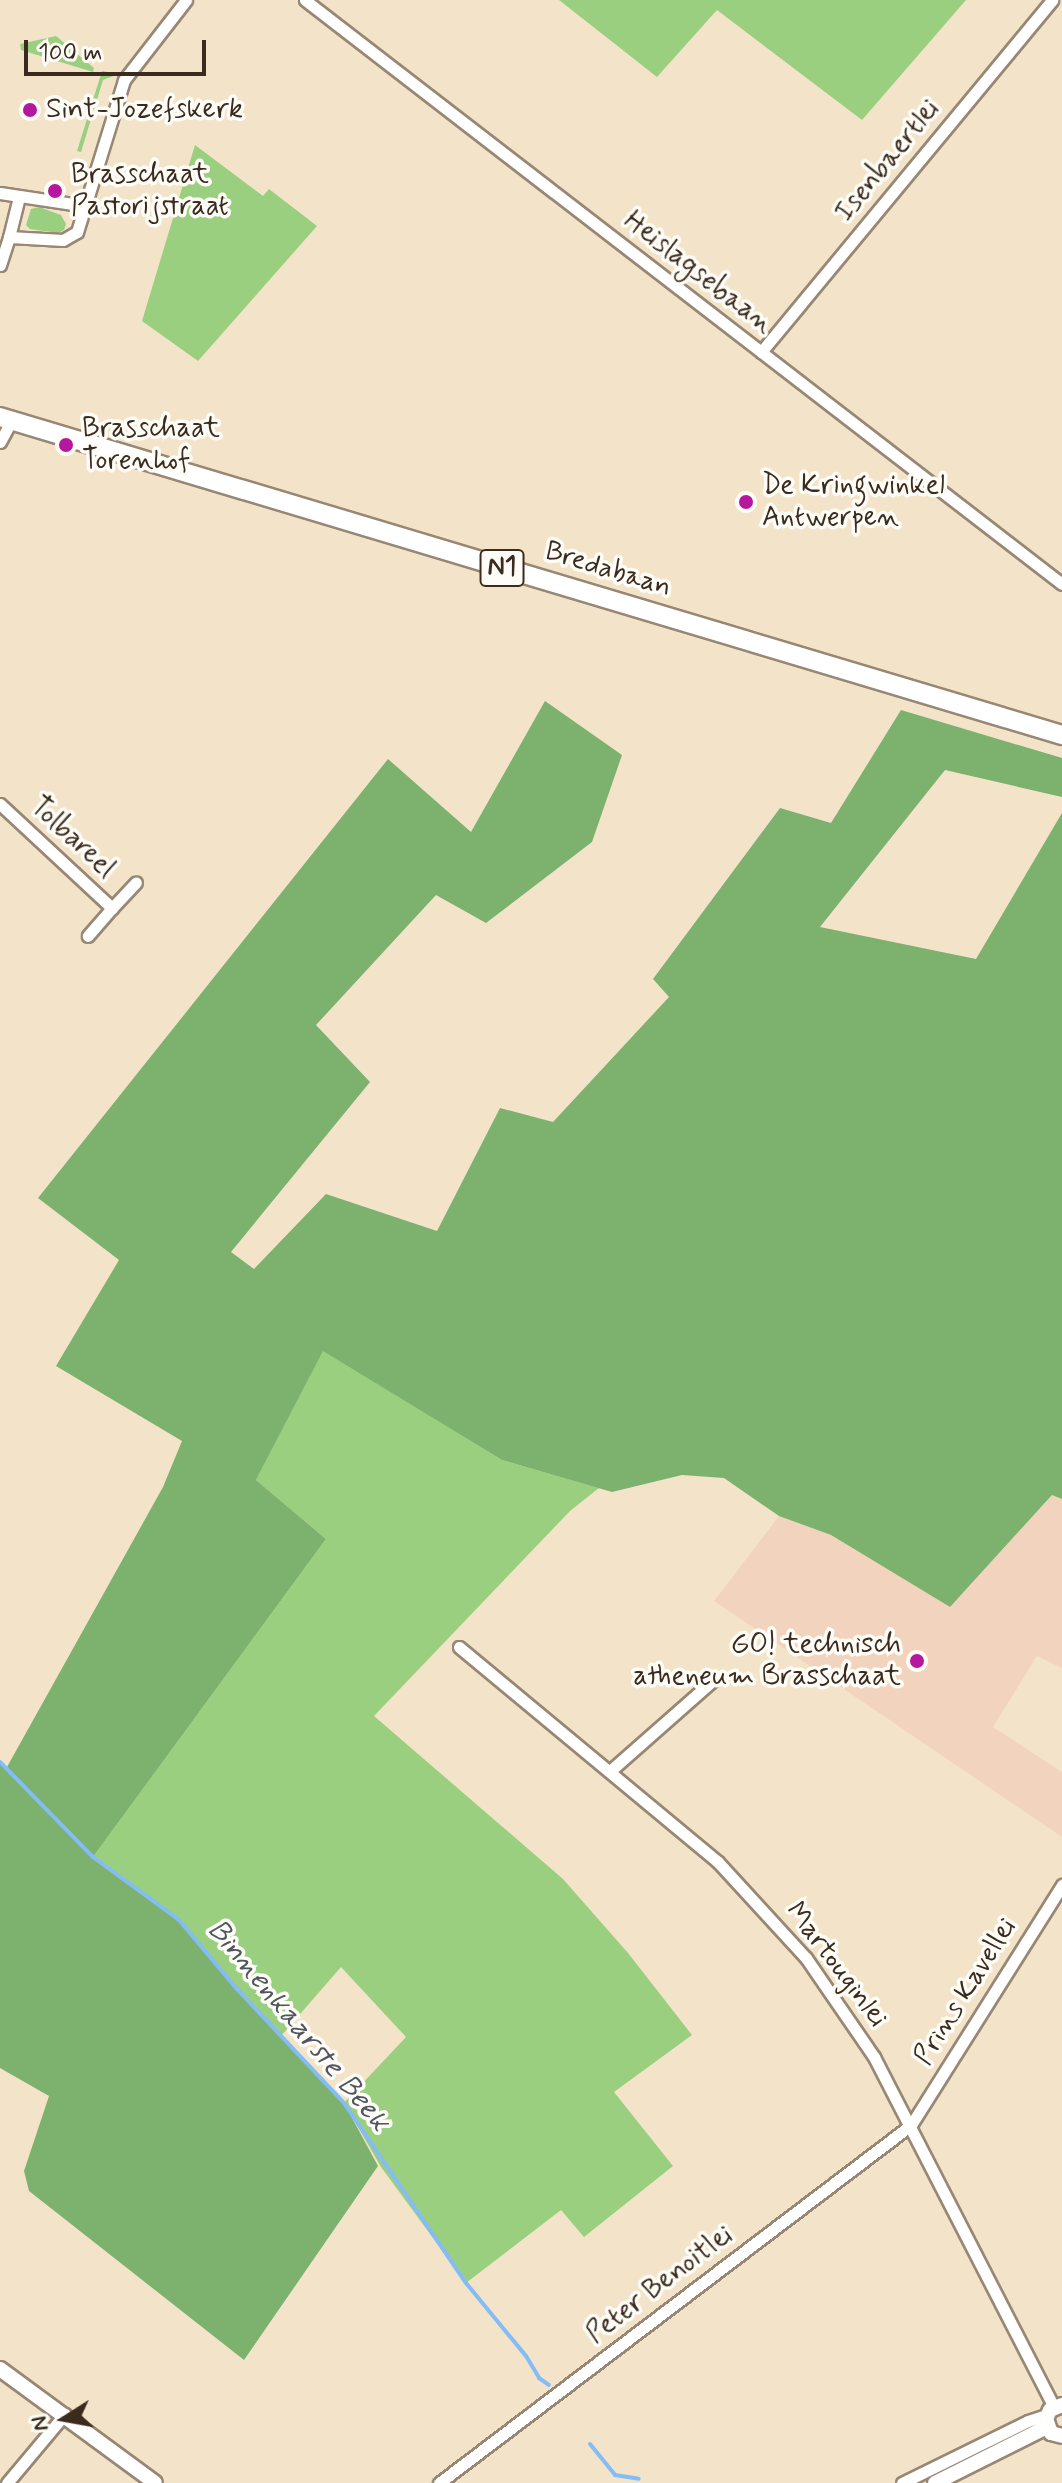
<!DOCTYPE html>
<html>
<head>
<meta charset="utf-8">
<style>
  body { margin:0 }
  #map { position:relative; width:1062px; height:2483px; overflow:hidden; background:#f3e4c9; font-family:Mynerve,sans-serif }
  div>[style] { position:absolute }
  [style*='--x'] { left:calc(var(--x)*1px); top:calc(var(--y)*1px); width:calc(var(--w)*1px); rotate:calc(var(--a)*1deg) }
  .built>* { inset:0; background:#f2d4be }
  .green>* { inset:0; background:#9bcf80 }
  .forest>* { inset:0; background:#7cb26e }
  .stream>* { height:4px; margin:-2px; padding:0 2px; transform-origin:2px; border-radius:2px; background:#84bcf5 }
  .roads { filter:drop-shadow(2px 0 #978774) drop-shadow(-2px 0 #978774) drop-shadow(0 2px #978774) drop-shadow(0 -2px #978774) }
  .minor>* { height:11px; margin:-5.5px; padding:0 5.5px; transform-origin:5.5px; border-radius:5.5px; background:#fff }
  .tertiary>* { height:14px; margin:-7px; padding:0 7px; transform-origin:7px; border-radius:7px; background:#fff }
  .primary>* { height:18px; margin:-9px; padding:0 9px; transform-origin:9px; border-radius:9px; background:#fff }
  .dots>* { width:22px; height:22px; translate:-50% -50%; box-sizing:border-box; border:4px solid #fdfcf7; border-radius:50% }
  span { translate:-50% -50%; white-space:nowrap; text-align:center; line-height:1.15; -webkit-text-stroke:7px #fdfcf7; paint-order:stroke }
  .shield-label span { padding:2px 6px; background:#fdfcf7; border:2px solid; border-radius:6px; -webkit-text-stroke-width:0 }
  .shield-label { font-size:26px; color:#3b2a1e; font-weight:700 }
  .poi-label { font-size:28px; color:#3b2a1e }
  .left { translate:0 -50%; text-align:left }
  .right { translate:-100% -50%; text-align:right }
  .street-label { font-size:28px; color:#3b2a1e }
  .water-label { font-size:30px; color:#51565e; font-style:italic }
  .north { position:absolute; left:24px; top:2379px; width:80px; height:80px; -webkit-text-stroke:6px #fdfcf7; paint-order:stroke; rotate:259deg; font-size:22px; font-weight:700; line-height:32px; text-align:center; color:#3b2a1e }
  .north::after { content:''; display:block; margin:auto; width:28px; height:36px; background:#3b2a1e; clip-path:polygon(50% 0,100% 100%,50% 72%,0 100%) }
  .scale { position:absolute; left:24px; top:40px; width:182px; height:36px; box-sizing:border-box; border:4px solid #3b2a1e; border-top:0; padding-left:10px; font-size:24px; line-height:28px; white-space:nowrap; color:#3b2a1e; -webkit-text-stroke:6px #fdfcf7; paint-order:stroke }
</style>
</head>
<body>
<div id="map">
  <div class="built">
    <div style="clip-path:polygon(1052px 1495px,1062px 1499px,1062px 1668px,1037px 1656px,993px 1727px,1062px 1772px,1062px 1837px,714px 1601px,779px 1516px,831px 1535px,950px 1607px)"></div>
  </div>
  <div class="green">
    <div style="clip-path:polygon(559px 0,966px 0,862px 120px,717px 10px,657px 77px)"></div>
    <div style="clip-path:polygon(56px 36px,94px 68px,93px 72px,21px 50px,20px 44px)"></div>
    <div style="clip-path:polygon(102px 71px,119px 74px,103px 80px,81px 152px,77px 151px)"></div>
    <div style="clip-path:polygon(195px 145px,263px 196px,269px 189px,317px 226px,198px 361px,142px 321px)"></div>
    <div style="clip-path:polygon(39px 207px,61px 215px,66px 224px,64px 230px,58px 233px,30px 229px,26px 225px,31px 209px)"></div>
    <div style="clip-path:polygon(323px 1350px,502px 1460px,599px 1488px,570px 1511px,374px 1716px,563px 1879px,628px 1953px,692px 2035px,614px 2092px,673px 2166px,584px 2237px,561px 2210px,466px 2283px,381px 2167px,344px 2103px,406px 2037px,341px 1967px,281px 2036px,236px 1988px,93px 1857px,326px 1539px,256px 1480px)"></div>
  </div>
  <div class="forest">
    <div style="clip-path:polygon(545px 701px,622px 755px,592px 842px,486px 923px,436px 895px,316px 1025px,370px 1082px,231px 1252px,254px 1269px,326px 1194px,437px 1231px,500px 1108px,553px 1122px,669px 997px,653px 979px,780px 808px,831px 823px,901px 710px,1062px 758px,1062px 797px,945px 770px,820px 927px,976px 959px,1062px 813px,1062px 1499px,1052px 1495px,950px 1607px,831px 1535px,779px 1516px,724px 1478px,682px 1475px,612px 1492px,502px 1460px,323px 1351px,256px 1480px,326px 1539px,93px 1857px,179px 1920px,236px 1988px,344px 2103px,378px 2166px,244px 2360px,29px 2191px,24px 2171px,49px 2096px,0 2068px,0 1762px,7px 1767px,163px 1487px,182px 1441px,56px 1366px,119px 1260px,38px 1198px,388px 759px,471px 832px)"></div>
  </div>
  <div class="stream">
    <div style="--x:0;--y:1762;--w:133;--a:45.6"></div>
    <div style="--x:93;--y:1857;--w:107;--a:36.2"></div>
    <div style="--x:179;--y:1920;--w:89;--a:50"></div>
    <div style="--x:236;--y:1988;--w:158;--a:46.8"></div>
    <div style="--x:344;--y:2103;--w:217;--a:55.9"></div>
    <div style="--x:466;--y:2283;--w:94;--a:50.6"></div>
    <div style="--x:526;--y:2356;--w:26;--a:59"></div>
    <div style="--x:539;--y:2378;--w:12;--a:35"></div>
    <div style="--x:590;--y:2444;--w:40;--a:51"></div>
    <div style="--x:615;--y:2475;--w:24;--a:9"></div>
  </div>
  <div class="roads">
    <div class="minor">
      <div style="--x:305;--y:0;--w:956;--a:37.65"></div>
      <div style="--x:0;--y:193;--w:87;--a:8.6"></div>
      <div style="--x:9;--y:237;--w:41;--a:-76"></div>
      <div style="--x:0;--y:265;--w:29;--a:-72"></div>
      <div style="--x:9;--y:237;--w:54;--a:3.2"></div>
      <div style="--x:63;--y:240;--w:16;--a:-30"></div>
      <div style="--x:77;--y:232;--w:159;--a:-72.8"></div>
      <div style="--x:124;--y:80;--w:101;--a:-52.2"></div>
      <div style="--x:761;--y:352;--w:457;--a:-50.4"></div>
      <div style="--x:0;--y:442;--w:24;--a:-62"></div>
      <div style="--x:0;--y:804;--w:153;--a:42.9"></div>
      <div style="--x:112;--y:908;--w:37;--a:131"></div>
      <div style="--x:112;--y:908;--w:35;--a:-47"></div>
      <div style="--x:459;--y:1647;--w:337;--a:39.7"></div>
      <div style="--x:718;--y:1862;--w:130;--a:47.5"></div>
      <div style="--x:806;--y:1958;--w:120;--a:55.5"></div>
      <div style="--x:874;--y:2057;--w:394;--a:62.8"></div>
      <div style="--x:610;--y:1771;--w:136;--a:-41.4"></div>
      <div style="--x:7;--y:2483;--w:90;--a:-50"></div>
      <div style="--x:439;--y:2483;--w:592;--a:-37.18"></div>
      <div style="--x:911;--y:2125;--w:284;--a:-57.8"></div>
      <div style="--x:902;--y:2483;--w:140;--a:-26.2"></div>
      <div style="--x:1028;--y:2421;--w:20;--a:-18"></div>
    </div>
    <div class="tertiary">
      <div style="--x:0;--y:2369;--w:192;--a:36.3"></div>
      <div style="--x:1062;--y:2405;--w:13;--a:157"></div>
      <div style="--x:1050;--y:2410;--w:10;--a:114"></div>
      <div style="--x:1046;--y:2419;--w:15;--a:70"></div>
      <div style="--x:1051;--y:2433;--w:11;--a:15"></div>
      <div style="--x:935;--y:2483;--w:125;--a:-26.6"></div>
    </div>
    <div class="primary">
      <div style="--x:0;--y:417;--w:1109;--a:16.67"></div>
    </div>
  </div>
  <div class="dots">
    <div style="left:30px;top:110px;background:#b5179e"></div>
    <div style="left:55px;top:191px;background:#b5179e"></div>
    <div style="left:66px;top:445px;background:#b5179e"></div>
    <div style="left:746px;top:502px;background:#b5179e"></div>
    <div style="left:917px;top:1661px;background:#b5179e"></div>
  </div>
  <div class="shield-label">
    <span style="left:502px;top:568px">N1</span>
  </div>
  <div class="poi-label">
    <span class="left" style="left:46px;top:110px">Sint-Jozefskerk</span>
    <span class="left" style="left:71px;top:191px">Brasschaat<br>Pastorijstraat</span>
    <span class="left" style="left:82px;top:445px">Brasschaat<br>Torenhof</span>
    <span class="left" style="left:762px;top:502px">De Kringwinkel<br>Antwerpen</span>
    <span class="right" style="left:901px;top:1661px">GO! technisch<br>atheneum Brasschaat</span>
  </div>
  <div class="street-label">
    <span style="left:888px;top:161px;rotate:-51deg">Isenbaertlei</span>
    <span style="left:698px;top:273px;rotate:38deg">Heislagsebaan</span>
    <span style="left:608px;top:570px;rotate:17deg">Bredabaan</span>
    <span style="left:72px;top:838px;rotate:43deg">Tolbareel</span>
    <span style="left:836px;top:1965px;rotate:53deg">Martouginlei</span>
    <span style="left:966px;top:1992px;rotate:-58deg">Prins Kavellei</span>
    <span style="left:660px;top:2285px;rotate:-37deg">Peter Benoitlei</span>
  </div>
  <div class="water-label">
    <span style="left:298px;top:2026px;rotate:50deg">Binnenkaarste Beek</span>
  </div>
  <div class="north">N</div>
  <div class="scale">100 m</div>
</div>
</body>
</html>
